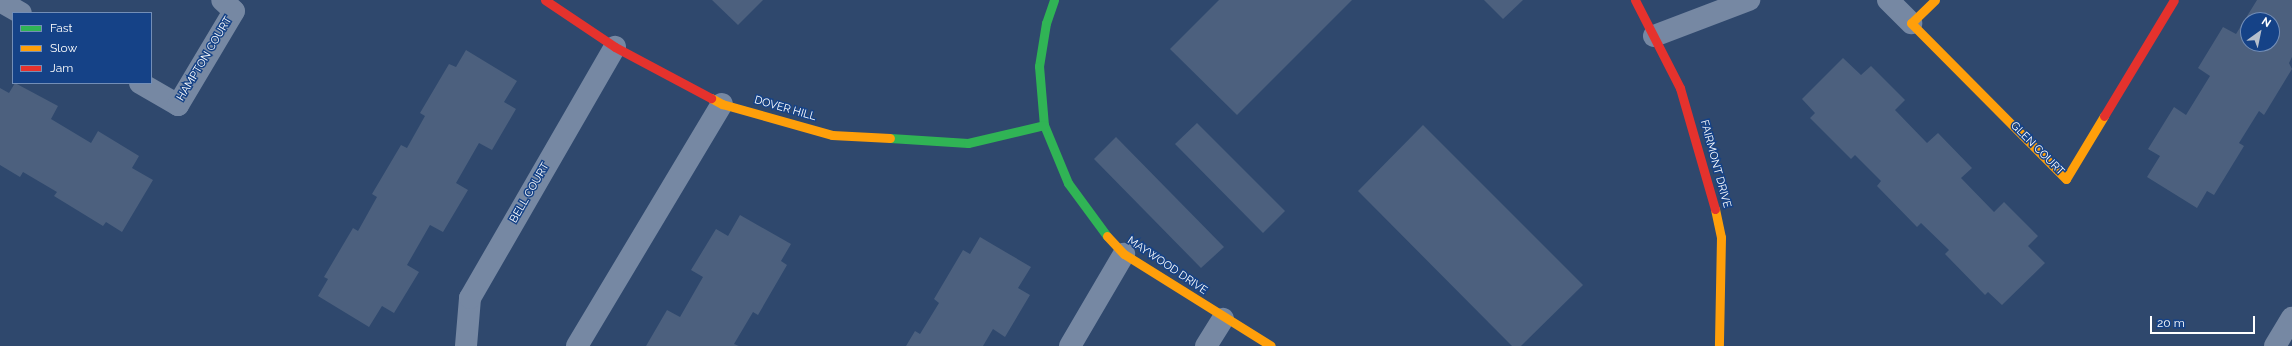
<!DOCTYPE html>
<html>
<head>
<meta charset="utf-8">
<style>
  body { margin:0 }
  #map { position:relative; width:2292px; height:346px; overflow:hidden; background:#2f486d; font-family:Raleway,sans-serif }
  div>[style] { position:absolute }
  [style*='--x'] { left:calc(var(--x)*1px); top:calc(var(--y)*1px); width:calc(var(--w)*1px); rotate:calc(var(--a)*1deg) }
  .building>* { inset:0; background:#4c607e }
  .street>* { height:22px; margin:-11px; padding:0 11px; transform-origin:11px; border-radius:11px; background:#7688a3 }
  .fast>* { height:9px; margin:-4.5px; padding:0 4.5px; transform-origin:4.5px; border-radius:4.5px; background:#30b455 }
  .slow>* { height:9px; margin:-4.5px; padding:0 4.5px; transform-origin:4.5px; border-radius:4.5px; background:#ff9f0a }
  .jam>* { height:9px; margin:-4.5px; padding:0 4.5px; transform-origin:4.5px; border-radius:4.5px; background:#e5322d }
  span { translate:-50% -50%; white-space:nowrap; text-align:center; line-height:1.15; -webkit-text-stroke:3px #154287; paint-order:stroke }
  .street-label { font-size:11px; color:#fff }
  .legend { position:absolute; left:12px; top:12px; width:140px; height:72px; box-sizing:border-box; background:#154287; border:1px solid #738eb7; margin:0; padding:5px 7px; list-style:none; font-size:12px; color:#fff }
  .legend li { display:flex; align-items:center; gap:8px; height:20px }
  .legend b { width:20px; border:1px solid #738eb7 }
  .north { position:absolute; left:2240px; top:12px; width:40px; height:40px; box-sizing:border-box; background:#154287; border:1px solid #738eb7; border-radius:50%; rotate:33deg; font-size:11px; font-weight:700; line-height:16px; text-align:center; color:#fff }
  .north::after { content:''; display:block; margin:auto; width:14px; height:18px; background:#b6bfcc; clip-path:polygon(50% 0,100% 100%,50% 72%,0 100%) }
  .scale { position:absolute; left:2150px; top:316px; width:105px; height:18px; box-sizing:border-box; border:2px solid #fff; border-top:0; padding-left:5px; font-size:12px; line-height:14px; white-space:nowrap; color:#fff; -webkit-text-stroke:3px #154287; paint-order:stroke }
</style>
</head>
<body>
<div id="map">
  <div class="building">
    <div style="clip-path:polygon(712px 0,763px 0,738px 25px)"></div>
    <div style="clip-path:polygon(1219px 0,1352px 0,1237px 115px,1170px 49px)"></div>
    <div style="clip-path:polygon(1484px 0,1523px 0,1503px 19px)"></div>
    <div style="clip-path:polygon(evenodd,2257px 0,2292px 0,2292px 57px,2289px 63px,2292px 69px,2264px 115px,2259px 111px,2239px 143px,2244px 146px,2214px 195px,2207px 191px,2197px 208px,2147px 177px,2160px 156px,2148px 149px,2174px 107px,2186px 115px,2210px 76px,2198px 68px,2223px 27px,2236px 34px,2257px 0,2248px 20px,2272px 20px,2272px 44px,2248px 44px,2248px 20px)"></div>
    <div style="clip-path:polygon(466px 50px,517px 81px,504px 102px,516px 109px,492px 150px,479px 143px,456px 183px,468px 190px,443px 232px,430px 225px,407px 265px,419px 272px,394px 313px,382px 306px,369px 327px,318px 296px,328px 279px,324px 277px,353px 228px,358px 231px,377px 197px,372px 194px,401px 145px,407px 148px,425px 116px,420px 113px,449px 64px,456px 67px)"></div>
    <div style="clip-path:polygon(1843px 58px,1861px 75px,1871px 66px,1905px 100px,1895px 110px,1927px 143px,1938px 133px,1972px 168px,1961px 178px,1994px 212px,2004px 202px,2038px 236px,2028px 246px,2045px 263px,2002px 305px,1988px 292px,1985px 295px,1945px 254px,1949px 250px,1921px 223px,1917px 227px,1877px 186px,1881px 181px,1855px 155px,1851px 159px,1810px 118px,1815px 113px,1802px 99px)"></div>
    <div style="clip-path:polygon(15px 83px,58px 106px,51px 119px,91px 143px,98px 131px,139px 156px,132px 168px,153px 180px,122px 232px,106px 222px,103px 226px,54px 196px,57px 192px,23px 172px,20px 177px,0 165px,0 88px,9px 93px)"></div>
    <div style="clip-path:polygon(1197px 123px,1285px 211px,1263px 233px,1175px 144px)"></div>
    <div style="clip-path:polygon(1423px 125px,1583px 285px,1521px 346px,1512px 346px,1358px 191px)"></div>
    <div style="clip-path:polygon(1116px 137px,1224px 247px,1201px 268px,1094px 159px)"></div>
    <div style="clip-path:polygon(740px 215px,791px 244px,781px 261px,787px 265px,758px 315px,753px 312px,734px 344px,739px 346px,646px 346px,667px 310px,680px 317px,703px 277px,691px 270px,716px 229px,728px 236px)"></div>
    <div style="clip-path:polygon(980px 237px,1031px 267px,1018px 288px,1030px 295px,1005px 337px,993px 329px,983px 346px,906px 346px,915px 331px,920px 334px,939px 303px,934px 299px,963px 250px,970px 254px)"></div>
  </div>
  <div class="street">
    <div style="--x:1888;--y:0;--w:33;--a:45"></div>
    <div style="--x:0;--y:1;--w:24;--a:30"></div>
    <div style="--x:1654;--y:36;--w:102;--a:-20.8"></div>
    <div style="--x:140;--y:83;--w:44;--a:30.1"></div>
    <div style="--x:178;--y:105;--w:109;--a:-59.2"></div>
    <div style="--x:234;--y:11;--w:16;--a:-137"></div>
    <div style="--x:466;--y:346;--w:48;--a:-85.2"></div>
    <div style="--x:470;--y:298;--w:290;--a:-60"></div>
    <div style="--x:577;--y:346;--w:282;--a:-59.1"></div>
    <div style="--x:1070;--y:346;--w:107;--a:-59.6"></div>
    <div style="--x:1206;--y:346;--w:32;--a:-58"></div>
    <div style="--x:2275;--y:346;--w:33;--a:-59"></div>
  </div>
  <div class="fast">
    <div style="--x:1054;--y:0;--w:24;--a:109"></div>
    <div style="--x:1046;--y:23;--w:44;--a:99.2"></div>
    <div style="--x:1039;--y:66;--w:59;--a:85.2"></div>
    <div style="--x:1044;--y:125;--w:63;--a:67.5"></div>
    <div style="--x:1068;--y:183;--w:66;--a:53.7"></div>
    <div style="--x:890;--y:138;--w:78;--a:3.7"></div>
    <div style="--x:968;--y:143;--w:78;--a:-13.3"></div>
  </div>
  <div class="slow">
    <div style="--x:1935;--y:0;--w:33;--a:136"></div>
    <div style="--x:1911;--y:23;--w:220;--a:45.2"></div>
    <div style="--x:2066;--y:179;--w:74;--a:-58.9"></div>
    <div style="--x:711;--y:98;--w:13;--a:29"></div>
    <div style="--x:722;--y:104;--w:114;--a:15.7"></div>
    <div style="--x:832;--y:135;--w:58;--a:3"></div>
    <div style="--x:1715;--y:209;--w:29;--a:78"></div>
    <div style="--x:1721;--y:237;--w:109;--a:91.1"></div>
    <div style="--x:1107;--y:236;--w:25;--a:47"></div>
    <div style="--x:1124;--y:254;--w:173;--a:32"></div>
  </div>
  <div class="jam">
    <div style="--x:545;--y:0;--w:84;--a:33.9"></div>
    <div style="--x:615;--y:47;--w:109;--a:28"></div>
    <div style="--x:1635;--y:0;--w:99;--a:62.9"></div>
    <div style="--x:1680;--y:88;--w:126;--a:73.9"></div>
    <div style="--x:2104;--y:116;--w:135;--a:-58.9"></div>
  </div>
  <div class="street-label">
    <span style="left:205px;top:59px;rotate:-59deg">HAMPTON COURT</span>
    <span style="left:785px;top:109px;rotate:16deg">DOVER HILL</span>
    <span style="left:2037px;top:149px;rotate:45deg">GLEN COURT</span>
    <span style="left:1715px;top:164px;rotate:75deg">FAIRMONT DRIVE</span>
    <span style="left:530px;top:193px;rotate:-60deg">BELL COURT</span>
    <span style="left:1167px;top:266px;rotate:34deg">MAYWOOD DRIVE</span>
  </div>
  <ul class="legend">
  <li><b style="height:5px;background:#30b455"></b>Fast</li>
  <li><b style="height:5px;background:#ff9f0a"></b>Slow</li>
  <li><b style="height:5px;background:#e5322d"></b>Jam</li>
  </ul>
  <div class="north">N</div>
  <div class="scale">20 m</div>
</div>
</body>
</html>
